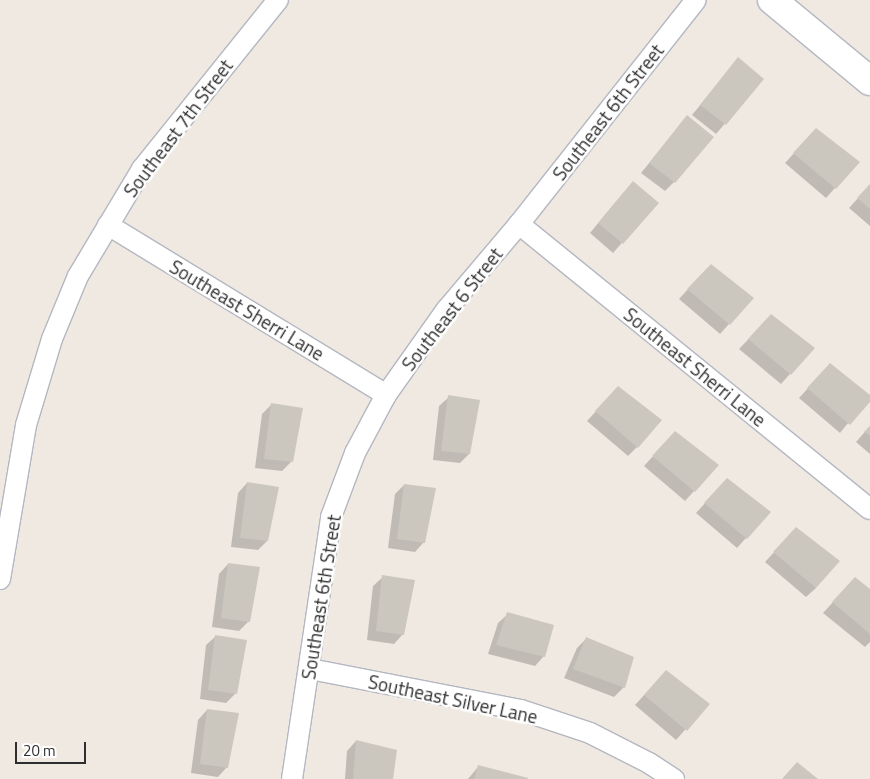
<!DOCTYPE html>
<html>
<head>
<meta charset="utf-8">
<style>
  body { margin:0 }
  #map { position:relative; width:870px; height:779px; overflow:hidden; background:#efe9e1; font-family:"Titillium Web",sans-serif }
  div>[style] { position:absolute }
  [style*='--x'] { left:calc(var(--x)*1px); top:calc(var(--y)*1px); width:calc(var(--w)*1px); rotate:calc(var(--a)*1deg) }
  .shadow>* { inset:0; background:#0003 }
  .building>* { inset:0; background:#cbc7bf }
  .roads { filter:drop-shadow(1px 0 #b4b7c1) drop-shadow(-1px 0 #b4b7c1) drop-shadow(0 1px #b4b7c1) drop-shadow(0 -1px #b4b7c1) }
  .street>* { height:20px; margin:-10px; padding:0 10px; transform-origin:10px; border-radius:10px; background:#fff }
  .secondary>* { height:28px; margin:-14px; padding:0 14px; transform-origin:14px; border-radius:14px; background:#fff }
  span { translate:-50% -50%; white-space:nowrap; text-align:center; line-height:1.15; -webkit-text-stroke:5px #fff; paint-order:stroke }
  .street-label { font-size:19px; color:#2e2e2e }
  .scale { position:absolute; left:15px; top:742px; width:71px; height:22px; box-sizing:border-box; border:2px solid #2e2e2e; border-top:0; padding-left:6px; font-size:15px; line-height:18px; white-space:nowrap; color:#2e2e2e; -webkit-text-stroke:4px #fff; paint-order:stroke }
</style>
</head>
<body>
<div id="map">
  <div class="shadow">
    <div style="clip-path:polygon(738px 59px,762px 80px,716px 134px,692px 115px)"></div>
    <div style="clip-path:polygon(687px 117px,674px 182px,665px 191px,641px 173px)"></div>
    <div style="clip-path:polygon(807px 139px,835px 188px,826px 198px,785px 163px)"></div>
    <div style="clip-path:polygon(870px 185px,870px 226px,849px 208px)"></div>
    <div style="clip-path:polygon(624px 192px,657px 203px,613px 253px,590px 233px)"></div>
    <div style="clip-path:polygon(701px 275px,729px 324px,720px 334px,679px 299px)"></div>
    <div style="clip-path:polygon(762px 325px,813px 348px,781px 384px,739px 349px)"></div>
    <div style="clip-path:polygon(821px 374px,870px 396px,840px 433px,799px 398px)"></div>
    <div style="clip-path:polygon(449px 397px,469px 454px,460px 463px,433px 460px,439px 406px)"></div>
    <div style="clip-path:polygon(609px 397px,637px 447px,628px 456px,587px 421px)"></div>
    <div style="clip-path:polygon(271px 405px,291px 462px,282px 471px,255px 468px,262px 414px)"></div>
    <div style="clip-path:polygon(870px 426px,870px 454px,856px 442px)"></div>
    <div style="clip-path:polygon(666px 442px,694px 491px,685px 501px,644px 466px)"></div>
    <div style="clip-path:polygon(247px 483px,267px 541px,258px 550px,231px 547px,238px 493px)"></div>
    <div style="clip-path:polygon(404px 485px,424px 542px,415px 552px,388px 548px,395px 494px)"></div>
    <div style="clip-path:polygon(718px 489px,746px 538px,737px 548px,696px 513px)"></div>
    <div style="clip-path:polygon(787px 538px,816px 588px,806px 597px,765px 562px)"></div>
    <div style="clip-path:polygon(228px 564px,249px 621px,239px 631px,212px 627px,219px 574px)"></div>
    <div style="clip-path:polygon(383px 577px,403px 634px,394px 644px,367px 640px,373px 586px)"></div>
    <div style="clip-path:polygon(846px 588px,870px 591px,870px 642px,865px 647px,823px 613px)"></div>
    <div style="clip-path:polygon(508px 614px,544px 656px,535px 666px,488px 654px,498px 623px)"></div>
    <div style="clip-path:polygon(216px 636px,236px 693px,226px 703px,200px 699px,206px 645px)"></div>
    <div style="clip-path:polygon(587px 638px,624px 687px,614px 697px,564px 678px,577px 648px)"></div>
    <div style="clip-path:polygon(657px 681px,708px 704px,676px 740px,635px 705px)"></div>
    <div style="clip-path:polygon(207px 710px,227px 767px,218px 777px,191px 773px,198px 720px)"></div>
    <div style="clip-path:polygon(356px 741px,391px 779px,345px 779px,347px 751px)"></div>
    <div style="clip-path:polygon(478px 767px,525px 779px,468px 779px)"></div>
  </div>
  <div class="building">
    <div style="clip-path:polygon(738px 57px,764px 79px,726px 125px,700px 105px)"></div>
    <div style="clip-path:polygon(687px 115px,714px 137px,675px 183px,649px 163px)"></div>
    <div style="clip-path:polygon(816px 128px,860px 162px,836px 189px,793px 153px)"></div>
    <div style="clip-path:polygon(633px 181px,659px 203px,623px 244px,598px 223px)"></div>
    <div style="clip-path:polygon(870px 184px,870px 209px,857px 198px)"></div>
    <div style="clip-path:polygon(711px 264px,754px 298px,730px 325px,687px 289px)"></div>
    <div style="clip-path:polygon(771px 314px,815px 348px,791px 375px,748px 339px)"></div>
    <div style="clip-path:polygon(830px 363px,870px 395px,870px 402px,850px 425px,807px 388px)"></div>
    <div style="clip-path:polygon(618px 386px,662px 420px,638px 448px,595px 411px)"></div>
    <div style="clip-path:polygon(448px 395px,480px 400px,470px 454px,441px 451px)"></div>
    <div style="clip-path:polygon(271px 403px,303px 408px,293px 462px,264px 459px)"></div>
    <div style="clip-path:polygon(870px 426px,870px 436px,864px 432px)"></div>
    <div style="clip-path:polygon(675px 431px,719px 465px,695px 492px,652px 456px)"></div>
    <div style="clip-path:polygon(727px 478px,771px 512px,747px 539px,704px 503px)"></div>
    <div style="clip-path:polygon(247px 482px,279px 487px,268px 541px,240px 538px)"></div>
    <div style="clip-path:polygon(404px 484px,436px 488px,425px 543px,397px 539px)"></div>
    <div style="clip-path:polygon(796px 527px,840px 561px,816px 588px,773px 552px)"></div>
    <div style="clip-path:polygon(228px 563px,260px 567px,250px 622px,221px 618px)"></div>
    <div style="clip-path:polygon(382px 575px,415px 580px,404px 635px,376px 631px)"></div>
    <div style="clip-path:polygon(855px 577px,870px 589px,870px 634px,832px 602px)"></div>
    <div style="clip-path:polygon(507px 612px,554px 625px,545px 657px,496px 645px)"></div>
    <div style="clip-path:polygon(215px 635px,247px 640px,237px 694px,208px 690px)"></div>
    <div style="clip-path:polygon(586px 637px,634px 657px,625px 688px,573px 669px)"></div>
    <div style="clip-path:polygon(666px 670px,710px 704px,687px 731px,644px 695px)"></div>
    <div style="clip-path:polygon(207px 709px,239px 713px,228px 768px,200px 764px)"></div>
    <div style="clip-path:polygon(356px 740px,397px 750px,393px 779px,353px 779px)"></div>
    <div style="clip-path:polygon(797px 762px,818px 779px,782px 779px)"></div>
    <div style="clip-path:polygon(478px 765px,528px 778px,528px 779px,474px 779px)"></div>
  </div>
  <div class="roads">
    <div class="street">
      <div style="--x:519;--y:224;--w:452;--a:39.1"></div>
      <div style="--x:108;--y:225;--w:326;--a:31.4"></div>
      <div style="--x:0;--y:579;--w:156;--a:-80.4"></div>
      <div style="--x:26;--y:425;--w:90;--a:-73.2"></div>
      <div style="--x:52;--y:339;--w:68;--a:-67.6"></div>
      <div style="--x:78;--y:276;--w:125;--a:-59.1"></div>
      <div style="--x:142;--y:169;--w:217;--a:-51.2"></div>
      <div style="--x:310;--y:669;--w:215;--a:11"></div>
      <div style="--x:521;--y:710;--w:73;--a:18.4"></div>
      <div style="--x:590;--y:733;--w:66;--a:27"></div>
      <div style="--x:649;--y:763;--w:30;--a:33"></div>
      <div style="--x:292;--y:779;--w:265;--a:-81.5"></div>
      <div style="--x:331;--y:517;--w:68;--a:-69.4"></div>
      <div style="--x:355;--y:453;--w:66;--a:-61.9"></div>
      <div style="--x:386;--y:395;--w:105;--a:-54.7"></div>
      <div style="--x:447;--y:309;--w:111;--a:-49.7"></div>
      <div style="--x:519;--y:224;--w:285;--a:-51.7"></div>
    </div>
    <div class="secondary">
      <div style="--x:772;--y:0;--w:127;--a:39.6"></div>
    </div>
  </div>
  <div class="street-label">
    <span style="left:608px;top:112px;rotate:-52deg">Southeast 6th Street</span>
    <span style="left:178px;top:128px;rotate:-53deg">Southeast 7th Street</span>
    <span style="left:452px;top:309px;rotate:-52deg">Southeast 6 Street</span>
    <span style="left:247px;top:310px;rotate:31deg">Southeast Sherri Lane</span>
    <span style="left:695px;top:367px;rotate:39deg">Southeast Sherri Lane</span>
    <span style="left:321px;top:597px;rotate:-81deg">Southeast 6th Street</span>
    <span style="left:453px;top:699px;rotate:12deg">Southeast Silver Lane</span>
  </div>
  <div class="scale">20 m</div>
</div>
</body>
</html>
